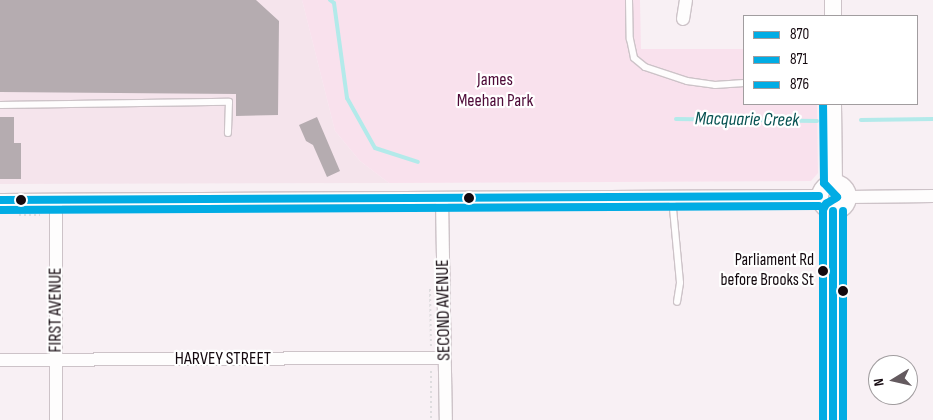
<!DOCTYPE html>
<html>
<head>
<meta charset="utf-8">
<style>
  body { margin:0 }
  #map { position:relative; width:933px; height:420px; overflow:hidden; background:#f8f0f4; font-family:"Sofia Sans Condensed",sans-serif }
  div>[style] { position:absolute }
  [style*='--x'] { left:calc(var(--x)*1px); top:calc(var(--y)*1px); width:calc(var(--w)*1px); rotate:calc(var(--a)*1deg) }
  .built>* { inset:0; background:#f5e4ec }
  .green>* { inset:0; background:#f9e1ed }
  .stream>* { height:4px; margin:-2px; padding:0 2px; transform-origin:2px; border-radius:2px; background:#b3eaea }
  .building>* { inset:0; background:#b5acb0 }
  .path>* { height:2px; margin-top:-1px; transform-origin:0; background:repeating-linear-gradient(90deg,#dedcde 0 2.5px,transparent 0 5px) }
  .roads { filter:drop-shadow(1px 0 #cdc3c8) drop-shadow(-1px 0 #cdc3c8) drop-shadow(0 1px #cdc3c8) drop-shadow(0 -1px #cdc3c8) }
  .service>* { height:6px; margin:-3px; padding:0 3px; transform-origin:3px; border-radius:3px; background:#fefdfd }
  .minor>* { height:12px; margin:-6px; padding:0 6px; transform-origin:6px; border-radius:6px; background:#fefdfd }
  .tertiary>* { height:16px; margin:-8px; padding:0 8px; transform-origin:8px; border-radius:8px; background:#fefdfd }
  .tertiary>.ring { margin:-8px; padding:0; box-sizing:content-box; background:none; border:16px solid #fefdfd; border-radius:50% }
  .bus-1>* { height:8px; margin:-4px; padding:0 4px; transform-origin:4px; border-radius:4px; background:#01ace4 }
  .bus-2>* { height:8px; margin:-4px; padding:0 4px; transform-origin:4px; border-radius:4px; background:#01ace4 }
  .bus-3>* { height:8px; margin:-4px; padding:0 4px; transform-origin:4px; border-radius:4px; background:#01ace4 }
  .dots>* { width:14px; height:14px; translate:-50% -50%; box-sizing:border-box; border:2px solid #fff; border-radius:50% }
  span { translate:-50% -50%; white-space:nowrap; text-align:center; line-height:1.15; -webkit-text-stroke:4.5px #fff; paint-order:stroke }
  .bus-label { font-size:17px; color:#14090f }
  .right { translate:-100% -50%; text-align:right }
  .park-label { font-size:18px; color:#4e0b38 }
  .street-label { font-size:18px; color:#14090f }
  .water-label { font-size:19px; color:#085252; font-style:italic }
  .legend { position:absolute; left:743px; top:15px; width:175px; height:90px; box-sizing:border-box; background:#fff; border:1px solid #a19d9f; margin:0; padding:6px 9px; list-style:none; font-size:15px; color:#14090f }
  .legend li { display:flex; align-items:center; gap:10px; height:25px }
  .legend b { width:25px; border:1px solid #a19d9f }
  .north { position:absolute; left:868px; top:355px; width:50px; height:50px; box-sizing:border-box; background:#fff; border:1px solid #a19d9f; border-radius:50%; rotate:261deg; font-size:14px; font-weight:700; line-height:20px; text-align:center; color:#14090f }
  .north::after { content:''; display:block; margin:auto; width:18px; height:22px; background:#645a5f; clip-path:polygon(50% 0,100% 100%,50% 72%,0 100%) }
</style>
</head>
<body>
<div id="map">
  <div class="built">
    <div style="clip-path:polygon(0 0,302px 0,335px 131px,360px 161px,389px 183px,0 184px)"></div>
  </div>
  <div class="green">
    <div style="clip-path:polygon(302px 0,640px 0,641px 49px,744px 49px,744px 104px,817px 104px,818px 173px,811px 181px,389px 183px,360px 161px,335px 131px)"></div>
  </div>
  <div class="stream">
    <div style="--x:330;--y:0;--w:5;--a:37"></div>
    <div style="--x:334;--y:3;--w:96;--a:82.2"></div>
    <div style="--x:347;--y:98;--w:57;--a:60.8"></div>
    <div style="--x:375;--y:148;--w:45;--a:18"></div>
    <div style="--x:676;--y:119;--w:141;--a:0.8"></div>
    <div style="--x:861;--y:120;--w:72;--a:-0.8"></div>
  </div>
  <div class="building">
    <div style="clip-path:polygon(0 0,256px 0,279px 21px,278px 115px,236px 116px,236px 94px,0 92px)"></div>
    <div style="clip-path:polygon(0 117px,14px 117px,14px 143px,21px 143px,21px 179px,0 179px)"></div>
    <div style="clip-path:polygon(317px 117px,340px 171px,327px 177px,313px 145px,306px 141px,299px 125px)"></div>
  </div>
  <div class="path">
    <div style="--x:19;--y:215;--w:21;--a:0"></div>
    <div style="--x:430;--y:289;--w:57;--a:89"></div>
    <div style="--x:431;--y:371;--w:49;--a:90"></div>
  </div>
  <div class="roads">
    <div class="service">
      <div style="--x:629;--y:0;--w:39;--a:89"></div>
      <div style="--x:630;--y:39;--w:19;--a:78"></div>
      <div style="--x:634;--y:58;--w:14;--a:39"></div>
      <div style="--x:645;--y:67;--w:44;--a:18.4"></div>
      <div style="--x:687;--y:81;--w:28;--a:8"></div>
      <div style="--x:715;--y:85;--w:29;--a:-4"></div>
      <div style="--x:0;--y:105;--w:229;--a:-0.8"></div>
      <div style="--x:229;--y:102;--w:31;--a:92"></div>
      <div style="--x:672;--y:198;--w:85;--a:84.6"></div>
      <div style="--x:680;--y:283;--w:19;--a:99"></div>
    </div>
    <div class="minor">
      <div style="--x:683;--y:19;--w:19;--a:-81"></div>
      <div style="--x:848;--y:197;--w:85;--a:-0.7"></div>
      <div style="--x:0;--y:200;--w:819;--a:-0.28"></div>
      <div style="--x:56;--y:200;--w:220;--a:90"></div>
      <div style="--x:442;--y:200;--w:220;--a:89"></div>
      <div style="--x:0;--y:360;--w:445;--a:-0.3"></div>
    </div>
    <div class="tertiary">
      <div style="--x:833;--y:0;--w:16;--a:90"></div>
      <div style="--x:833;--y:104;--w:78;--a:89.3"></div>
      <div class="ring" style="left:820px;top:183px;width:12px;height:12px"></div>
      <div style="--x:833;--y:420;--w:209;--a:-90"></div>
    </div>
  </div>
  <div class="bus-1">
    <div style="--x:0;--y:200;--w:819;--a:-0.28"></div>
    <div style="--x:833;--y:211;--w:209;--a:90"></div>
  </div>
  <div class="bus-2">
    <div style="--x:0;--y:210;--w:819;--a:-0.28"></div>
    <div style="--x:843;--y:211;--w:209;--a:90"></div>
  </div>
  <div class="bus-3">
    <div style="--x:823;--y:420;--w:210;--a:-90"></div>
    <div style="--x:823;--y:210;--w:7;--a:-63"></div>
    <div style="--x:826;--y:204;--w:13;--a:-32"></div>
    <div style="--x:837;--y:197;--w:19;--a:-133"></div>
    <div style="--x:824;--y:183;--w:79;--a:-90.7"></div>
  </div>
  <div class="dots">
    <div style="left:469px;top:198px;background:#14090f"></div>
    <div style="left:21px;top:200px;background:#14090f"></div>
    <div style="left:823px;top:271px;background:#14090f"></div>
    <div style="left:843px;top:291px;background:#14090f"></div>
  </div>
  <div class="bus-label">
    <span class="right" style="left:814px;top:271px">Parliament Rd<br>before Brooks St</span>
  </div>
  <div class="park-label">
    <span style="left:495px;top:91px">James<br>Meehan Park</span>
  </div>
  <div class="street-label">
    <span style="left:56px;top:310px;rotate:-90deg">FIRST AVENUE</span>
    <span style="left:444px;top:310px;rotate:-91deg">SECOND AVENUE</span>
    <span style="left:223px;top:359px">HARVEY STREET</span>
  </div>
  <div class="water-label">
    <span style="left:747px;top:120px;rotate:1deg">Macquarie Creek</span>
  </div>
  <ul class="legend">
  <li><b style="height:6px;background:#01ace4"></b>870</li>
  <li><b style="height:6px;background:#01ace4"></b>871</li>
  <li><b style="height:6px;background:#01ace4"></b>876</li>
  </ul>
  <div class="north">N</div>
</div>
</body>
</html>
